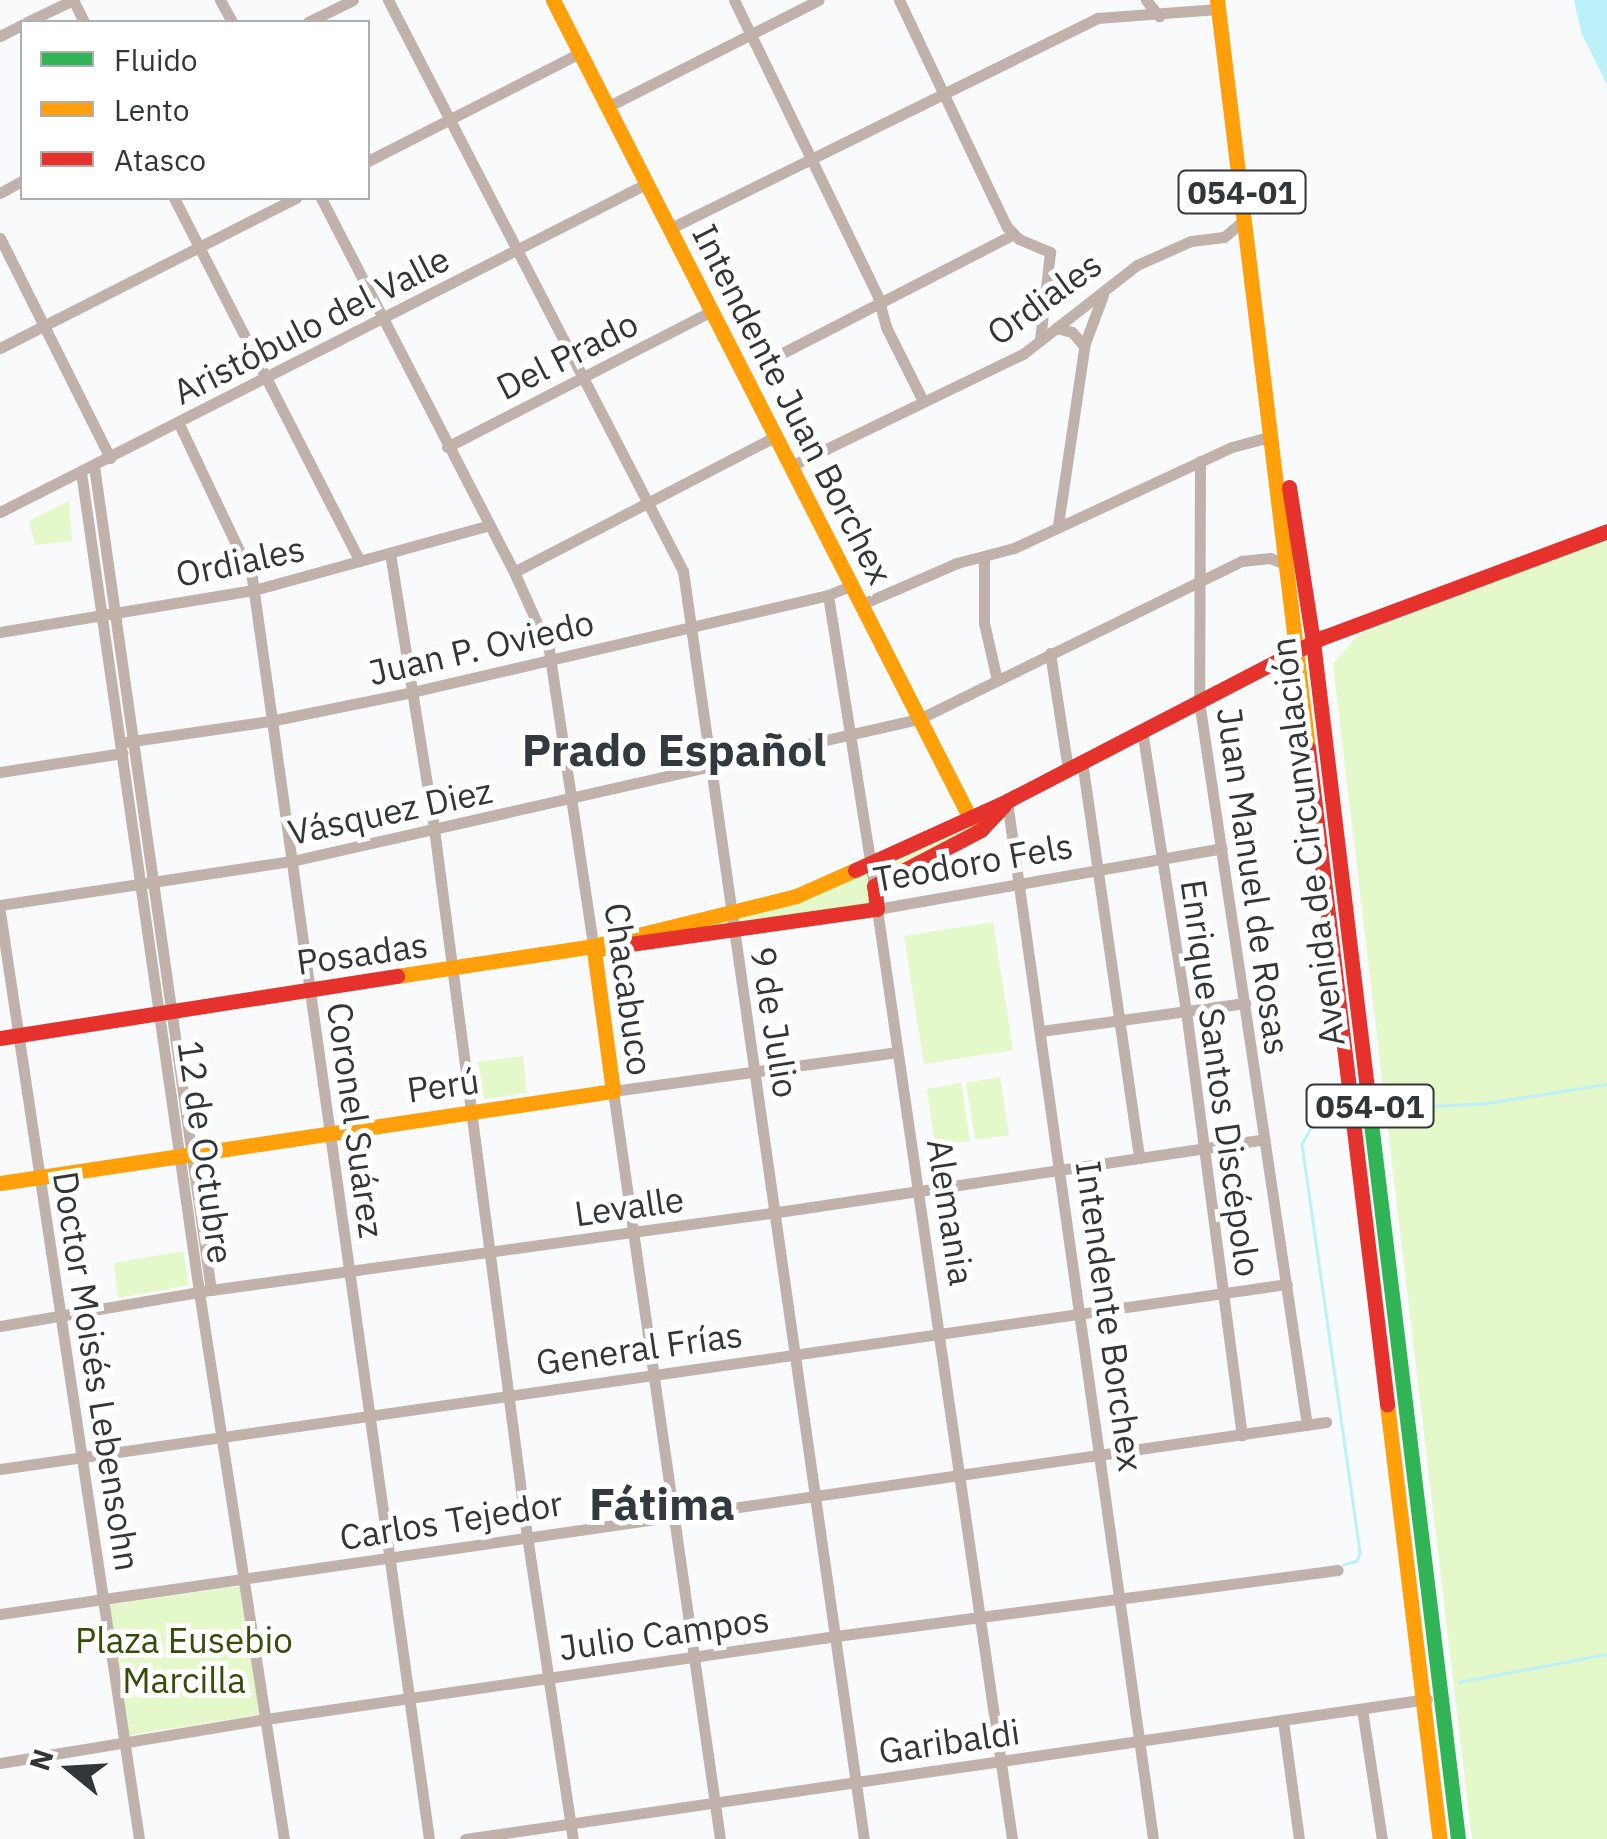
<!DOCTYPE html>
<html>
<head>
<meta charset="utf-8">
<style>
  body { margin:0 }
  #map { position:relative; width:1607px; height:1839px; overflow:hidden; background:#f8fafc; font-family:"IBM Plex Sans",sans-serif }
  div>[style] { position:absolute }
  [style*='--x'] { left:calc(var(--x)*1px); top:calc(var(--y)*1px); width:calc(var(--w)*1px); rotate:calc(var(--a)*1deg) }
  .green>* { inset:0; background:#e4f8c9 }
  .water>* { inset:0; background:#bcf1f9 }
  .stream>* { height:2.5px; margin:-1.25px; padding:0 1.25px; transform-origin:1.25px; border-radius:1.25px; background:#bcf1f9 }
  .street>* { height:11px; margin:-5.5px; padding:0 5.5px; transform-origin:5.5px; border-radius:5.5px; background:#c0b2aa }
  .fast>* { height:15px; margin:-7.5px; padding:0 7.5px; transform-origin:7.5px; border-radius:7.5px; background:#30b455 }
  .slow>* { height:15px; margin:-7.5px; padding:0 7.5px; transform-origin:7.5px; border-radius:7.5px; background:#ff9f0a }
  .jam>* { height:15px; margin:-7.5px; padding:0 7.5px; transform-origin:7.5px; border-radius:7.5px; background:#e5322d }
  span { translate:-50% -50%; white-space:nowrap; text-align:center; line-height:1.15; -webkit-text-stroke:10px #fff; paint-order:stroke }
  .shield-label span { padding:2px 8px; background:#fff; border:2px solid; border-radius:8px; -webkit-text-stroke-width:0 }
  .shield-label { font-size:32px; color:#323639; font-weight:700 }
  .street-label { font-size:35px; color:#323639 }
  .park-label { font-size:35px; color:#364c09 }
  .district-label { font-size:45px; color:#323a40; font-weight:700 }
  .legend { position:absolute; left:20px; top:20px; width:350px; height:180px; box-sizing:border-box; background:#fff; border:2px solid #adafb0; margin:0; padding:12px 18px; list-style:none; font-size:30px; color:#323639 }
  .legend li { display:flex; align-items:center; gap:20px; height:50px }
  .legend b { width:50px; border:2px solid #adafb0 }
  .north { position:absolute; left:20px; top:1719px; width:100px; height:100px; -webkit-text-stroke:8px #fff; paint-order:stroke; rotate:288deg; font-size:28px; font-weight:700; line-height:40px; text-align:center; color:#323639 }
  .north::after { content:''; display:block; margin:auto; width:35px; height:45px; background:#323639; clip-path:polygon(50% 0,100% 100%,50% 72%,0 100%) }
</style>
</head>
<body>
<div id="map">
  <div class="green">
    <div style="clip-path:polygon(69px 501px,72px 541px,35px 545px,29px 521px)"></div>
    <div style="clip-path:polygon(1607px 539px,1607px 1839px,1472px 1839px,1333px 664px,1359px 634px)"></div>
    <div style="clip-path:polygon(970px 818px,989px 823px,874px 886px,877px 909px,618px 946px,796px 896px)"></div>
    <div style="clip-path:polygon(993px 922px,1013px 1050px,924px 1064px,904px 936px)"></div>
    <div style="clip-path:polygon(523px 1056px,527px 1093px,484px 1099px,478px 1062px)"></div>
    <div style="clip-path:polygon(1000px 1077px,1009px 1135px,975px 1140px,966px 1083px)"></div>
    <div style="clip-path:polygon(961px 1083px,970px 1141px,935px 1146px,927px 1089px)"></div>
    <div style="clip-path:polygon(183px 1251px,189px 1285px,118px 1298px,114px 1263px)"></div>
    <div style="clip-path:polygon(241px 1586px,260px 1715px,128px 1735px,108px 1605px)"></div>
  </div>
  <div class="water">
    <div style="clip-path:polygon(1574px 0,1607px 0,1607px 85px,1581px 32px)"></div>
  </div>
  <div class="stream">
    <div style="--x:1378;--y:1109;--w:109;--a:-3.2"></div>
    <div style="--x:1487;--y:1103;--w:121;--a:-9"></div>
    <div style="--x:1342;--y:1114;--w:34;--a:156"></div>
    <div style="--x:1311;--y:1128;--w:18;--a:119"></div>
    <div style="--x:1302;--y:1144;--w:413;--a:81.9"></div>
    <div style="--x:1360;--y:1553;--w:9;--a:111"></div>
    <div style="--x:1357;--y:1561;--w:14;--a:163"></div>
    <div style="--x:1459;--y:1682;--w:151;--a:-10.7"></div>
  </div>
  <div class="street">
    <div style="--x:73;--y:0;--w:25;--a:63"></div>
    <div style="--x:220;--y:0;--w:25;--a:61"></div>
    <div style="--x:388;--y:0;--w:643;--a:62.68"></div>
    <div style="--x:683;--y:571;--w:1281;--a:81.88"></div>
    <div style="--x:734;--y:0;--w:330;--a:64.1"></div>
    <div style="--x:878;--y:297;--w:31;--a:75"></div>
    <div style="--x:886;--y:327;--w:83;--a:63.4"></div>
    <div style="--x:899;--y:0;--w:251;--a:64.6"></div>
    <div style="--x:1007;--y:227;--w:17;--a:45"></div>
    <div style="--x:1019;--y:239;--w:34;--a:23"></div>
    <div style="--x:1050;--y:252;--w:89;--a:96.5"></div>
    <div style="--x:1146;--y:0;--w:21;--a:51"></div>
    <div style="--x:27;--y:22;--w:51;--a:-25.6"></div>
    <div style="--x:308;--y:22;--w:50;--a:-26.1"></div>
    <div style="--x:0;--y:36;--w:25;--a:-27"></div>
    <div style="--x:607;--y:107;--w:237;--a:-26.8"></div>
    <div style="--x:368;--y:161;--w:238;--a:-27"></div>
    <div style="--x:0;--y:193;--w:25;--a:-29"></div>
    <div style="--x:174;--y:198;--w:408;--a:62.9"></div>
    <div style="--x:321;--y:198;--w:421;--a:62.7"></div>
    <div style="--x:514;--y:572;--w:85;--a:65.8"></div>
    <div style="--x:549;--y:650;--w:303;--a:81.5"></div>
    <div style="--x:671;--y:228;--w:475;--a:-26.2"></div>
    <div style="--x:1097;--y:18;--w:121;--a:-4.3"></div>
    <div style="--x:0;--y:238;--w:246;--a:63.4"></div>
    <div style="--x:1056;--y:328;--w:16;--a:14"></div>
    <div style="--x:1072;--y:332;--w:18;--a:49"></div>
    <div style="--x:0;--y:348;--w:332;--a:-26.9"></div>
    <div style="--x:761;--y:364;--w:284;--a:-27.2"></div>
    <div style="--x:179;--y:424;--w:170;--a:64.6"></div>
    <div style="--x:252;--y:578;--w:1273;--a:82.01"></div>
    <div style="--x:447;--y:447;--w:298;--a:-27.2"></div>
    <div style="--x:1200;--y:461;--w:240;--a:90.2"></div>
    <div style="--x:1199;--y:701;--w:732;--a:81.52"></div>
    <div style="--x:94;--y:466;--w:832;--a:81.92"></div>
    <div style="--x:791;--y:466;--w:258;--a:-25.8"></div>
    <div style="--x:1023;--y:354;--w:145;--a:-38"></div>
    <div style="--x:1137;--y:265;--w:59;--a:-24"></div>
    <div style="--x:1191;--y:241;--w:33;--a:-7"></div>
    <div style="--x:1224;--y:237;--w:25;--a:-40"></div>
    <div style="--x:81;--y:472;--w:828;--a:81.81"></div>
    <div style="--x:199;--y:1292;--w:554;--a:81.17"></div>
    <div style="--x:0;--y:512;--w:724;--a:-26.92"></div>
    <div style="--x:1058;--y:525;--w:184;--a:-81.6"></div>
    <div style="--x:1085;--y:343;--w:51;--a:-69.4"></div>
    <div style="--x:390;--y:553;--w:279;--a:80.9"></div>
    <div style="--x:434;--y:829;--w:713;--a:82.51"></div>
    <div style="--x:527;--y:1536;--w:306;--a:81.4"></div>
    <div style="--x:984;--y:557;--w:66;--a:90"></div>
    <div style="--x:984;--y:623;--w:58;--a:77.2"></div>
    <div style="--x:514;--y:572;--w:295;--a:-27.4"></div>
    <div style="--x:828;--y:595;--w:295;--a:81"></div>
    <div style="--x:860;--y:605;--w:106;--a:-23.4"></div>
    <div style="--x:957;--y:563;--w:59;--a:-14.7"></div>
    <div style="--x:1014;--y:548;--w:240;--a:-24.9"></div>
    <div style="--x:1232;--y:447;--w:38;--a:-15"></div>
    <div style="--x:0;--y:632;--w:257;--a:-9.4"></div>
    <div style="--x:254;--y:590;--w:242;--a:-15.4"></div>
    <div style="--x:1050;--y:653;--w:117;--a:81.2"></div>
    <div style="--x:1142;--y:730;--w:284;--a:81.1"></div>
    <div style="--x:1186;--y:1011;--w:428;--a:82.5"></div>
    <div style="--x:126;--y:742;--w:146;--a:-8.3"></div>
    <div style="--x:270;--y:721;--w:145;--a:-11.5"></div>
    <div style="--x:412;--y:692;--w:427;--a:-13.1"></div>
    <div style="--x:828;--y:595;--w:24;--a:-22"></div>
    <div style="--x:1082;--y:761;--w:401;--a:81.8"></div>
    <div style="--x:0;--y:772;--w:124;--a:-8.8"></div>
    <div style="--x:1007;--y:801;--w:1048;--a:81.99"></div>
    <div style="--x:0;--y:905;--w:295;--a:-8.6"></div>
    <div style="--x:292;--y:861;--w:643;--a:-12.76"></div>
    <div style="--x:919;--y:719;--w:360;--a:-26.1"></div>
    <div style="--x:1242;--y:561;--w:28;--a:-6"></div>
    <div style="--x:1270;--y:558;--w:17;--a:21"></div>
    <div style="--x:0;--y:912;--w:937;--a:81.47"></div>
    <div style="--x:1041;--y:1031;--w:206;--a:-7.8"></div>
    <div style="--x:0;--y:1326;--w:214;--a:-9.7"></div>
    <div style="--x:211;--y:1290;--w:572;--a:-7.83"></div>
    <div style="--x:778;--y:1212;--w:492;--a:-8.5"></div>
    <div style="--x:0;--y:1469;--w:1300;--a:-8.18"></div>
    <div style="--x:0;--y:1614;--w:1340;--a:-8.24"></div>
    <div style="--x:1362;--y:1709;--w:132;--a:81.3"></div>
    <div style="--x:1283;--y:1721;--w:119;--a:82.3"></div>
    <div style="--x:0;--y:1763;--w:270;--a:-9.4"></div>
    <div style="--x:266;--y:1719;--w:576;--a:-8.28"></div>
    <div style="--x:836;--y:1636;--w:506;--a:-7.49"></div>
    <div style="--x:465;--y:1839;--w:972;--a:-8.28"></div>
    <div style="--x:720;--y:1839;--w:756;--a:-98.14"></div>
    <div style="--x:613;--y:1091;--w:286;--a:-7.8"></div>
    <div style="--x:1012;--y:1839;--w:940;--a:-98.26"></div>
    <div style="--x:877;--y:909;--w:350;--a:-10"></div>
  </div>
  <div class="fast">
    <div style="--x:1367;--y:1090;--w:755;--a:83.07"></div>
  </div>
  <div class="slow">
    <div style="--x:553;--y:0;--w:918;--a:62.99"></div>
    <div style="--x:970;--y:818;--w:10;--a:17"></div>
    <div style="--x:1217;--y:0;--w:754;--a:83.06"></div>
    <div style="--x:397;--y:976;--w:198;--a:-8.7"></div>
    <div style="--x:593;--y:946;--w:209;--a:-13.8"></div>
    <div style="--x:796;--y:896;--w:64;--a:-23.8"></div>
    <div style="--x:0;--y:1183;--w:620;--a:-8.54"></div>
    <div style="--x:613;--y:1091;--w:142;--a:-97.7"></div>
    <div style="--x:594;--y:950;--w:14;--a:-12"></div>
    <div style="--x:1387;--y:1404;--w:438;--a:83.1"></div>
  </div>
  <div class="jam">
    <div style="--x:1289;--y:487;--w:157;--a:81.2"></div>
    <div style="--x:1313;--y:642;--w:451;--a:83.1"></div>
    <div style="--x:1308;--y:748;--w:661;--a:83.13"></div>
    <div style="--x:855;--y:870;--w:167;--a:-24.4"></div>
    <div style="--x:1007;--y:801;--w:357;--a:-27.4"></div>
    <div style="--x:1324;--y:637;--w:302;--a:-20.5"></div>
    <div style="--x:630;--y:944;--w:249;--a:-8.1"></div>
    <div style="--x:877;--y:909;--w:23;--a:-97"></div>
    <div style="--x:874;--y:886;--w:121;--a:-27.6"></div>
    <div style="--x:981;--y:830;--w:34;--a:-47"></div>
    <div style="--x:0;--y:1038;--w:402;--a:-8.9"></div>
  </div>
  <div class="shield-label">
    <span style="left:1242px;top:192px">054-01</span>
    <span style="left:1370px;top:1106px">054-01</span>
  </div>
  <div class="street-label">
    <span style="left:1044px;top:298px;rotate:-36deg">Ordiales</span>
    <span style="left:311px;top:325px;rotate:-27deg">Aristóbulo del Valle</span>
    <span style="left:567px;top:355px;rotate:-27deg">Del Prado</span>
    <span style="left:793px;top:404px;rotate:63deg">Intendente Juan Borchex</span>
    <span style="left:240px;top:561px;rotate:-12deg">Ordiales</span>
    <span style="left:481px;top:647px;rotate:-13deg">Juan P. Oviedo</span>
    <span style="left:390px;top:811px;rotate:-12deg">Vásquez Diez</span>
    <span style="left:1307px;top:842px;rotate:-97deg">Avenida de Circunvalación</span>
    <span style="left:973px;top:862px;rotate:-10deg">Teodoro Fels</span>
    <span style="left:1254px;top:881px;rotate:82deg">Juan Manuel de Rosas</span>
    <span style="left:362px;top:953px;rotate:-8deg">Posadas</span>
    <span style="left:629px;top:989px;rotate:82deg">Chacabuco</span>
    <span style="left:775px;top:1022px;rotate:81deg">9 de Julio</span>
    <span style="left:1221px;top:1078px;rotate:82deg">Enrique Santos Discépolo</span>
    <span style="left:443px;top:1085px;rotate:-8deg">Perú</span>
    <span style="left:356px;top:1120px;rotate:82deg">Coronel Suárez</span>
    <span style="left:206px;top:1152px;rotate:82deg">12 de Octubre</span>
    <span style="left:629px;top:1206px;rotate:-8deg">Levalle</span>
    <span style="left:951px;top:1212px;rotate:81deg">Alemania</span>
    <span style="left:1110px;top:1316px;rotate:82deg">Intendente Borchex</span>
    <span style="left:639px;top:1348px;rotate:-8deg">General Frías</span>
    <span style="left:97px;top:1371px;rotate:81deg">Doctor Moisés Lebensohn</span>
    <span style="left:451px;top:1520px;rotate:-9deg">Carlos Tejedor</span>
    <span style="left:664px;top:1633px;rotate:-8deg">Julio Campos</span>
    <span style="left:949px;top:1741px;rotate:-8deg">Garibaldi</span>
  </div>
  <div class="park-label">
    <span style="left:184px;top:1660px">Plaza Eusebio<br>Marcilla</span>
  </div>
  <div class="district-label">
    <span style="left:674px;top:750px">Prado Español</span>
    <span style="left:662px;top:1504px">Fátima</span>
  </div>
  <ul class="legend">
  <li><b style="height:12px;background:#30b455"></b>Fluido</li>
  <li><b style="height:12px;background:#ff9f0a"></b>Lento</li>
  <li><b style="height:12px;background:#e5322d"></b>Atasco</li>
  </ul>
  <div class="north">N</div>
</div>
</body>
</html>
